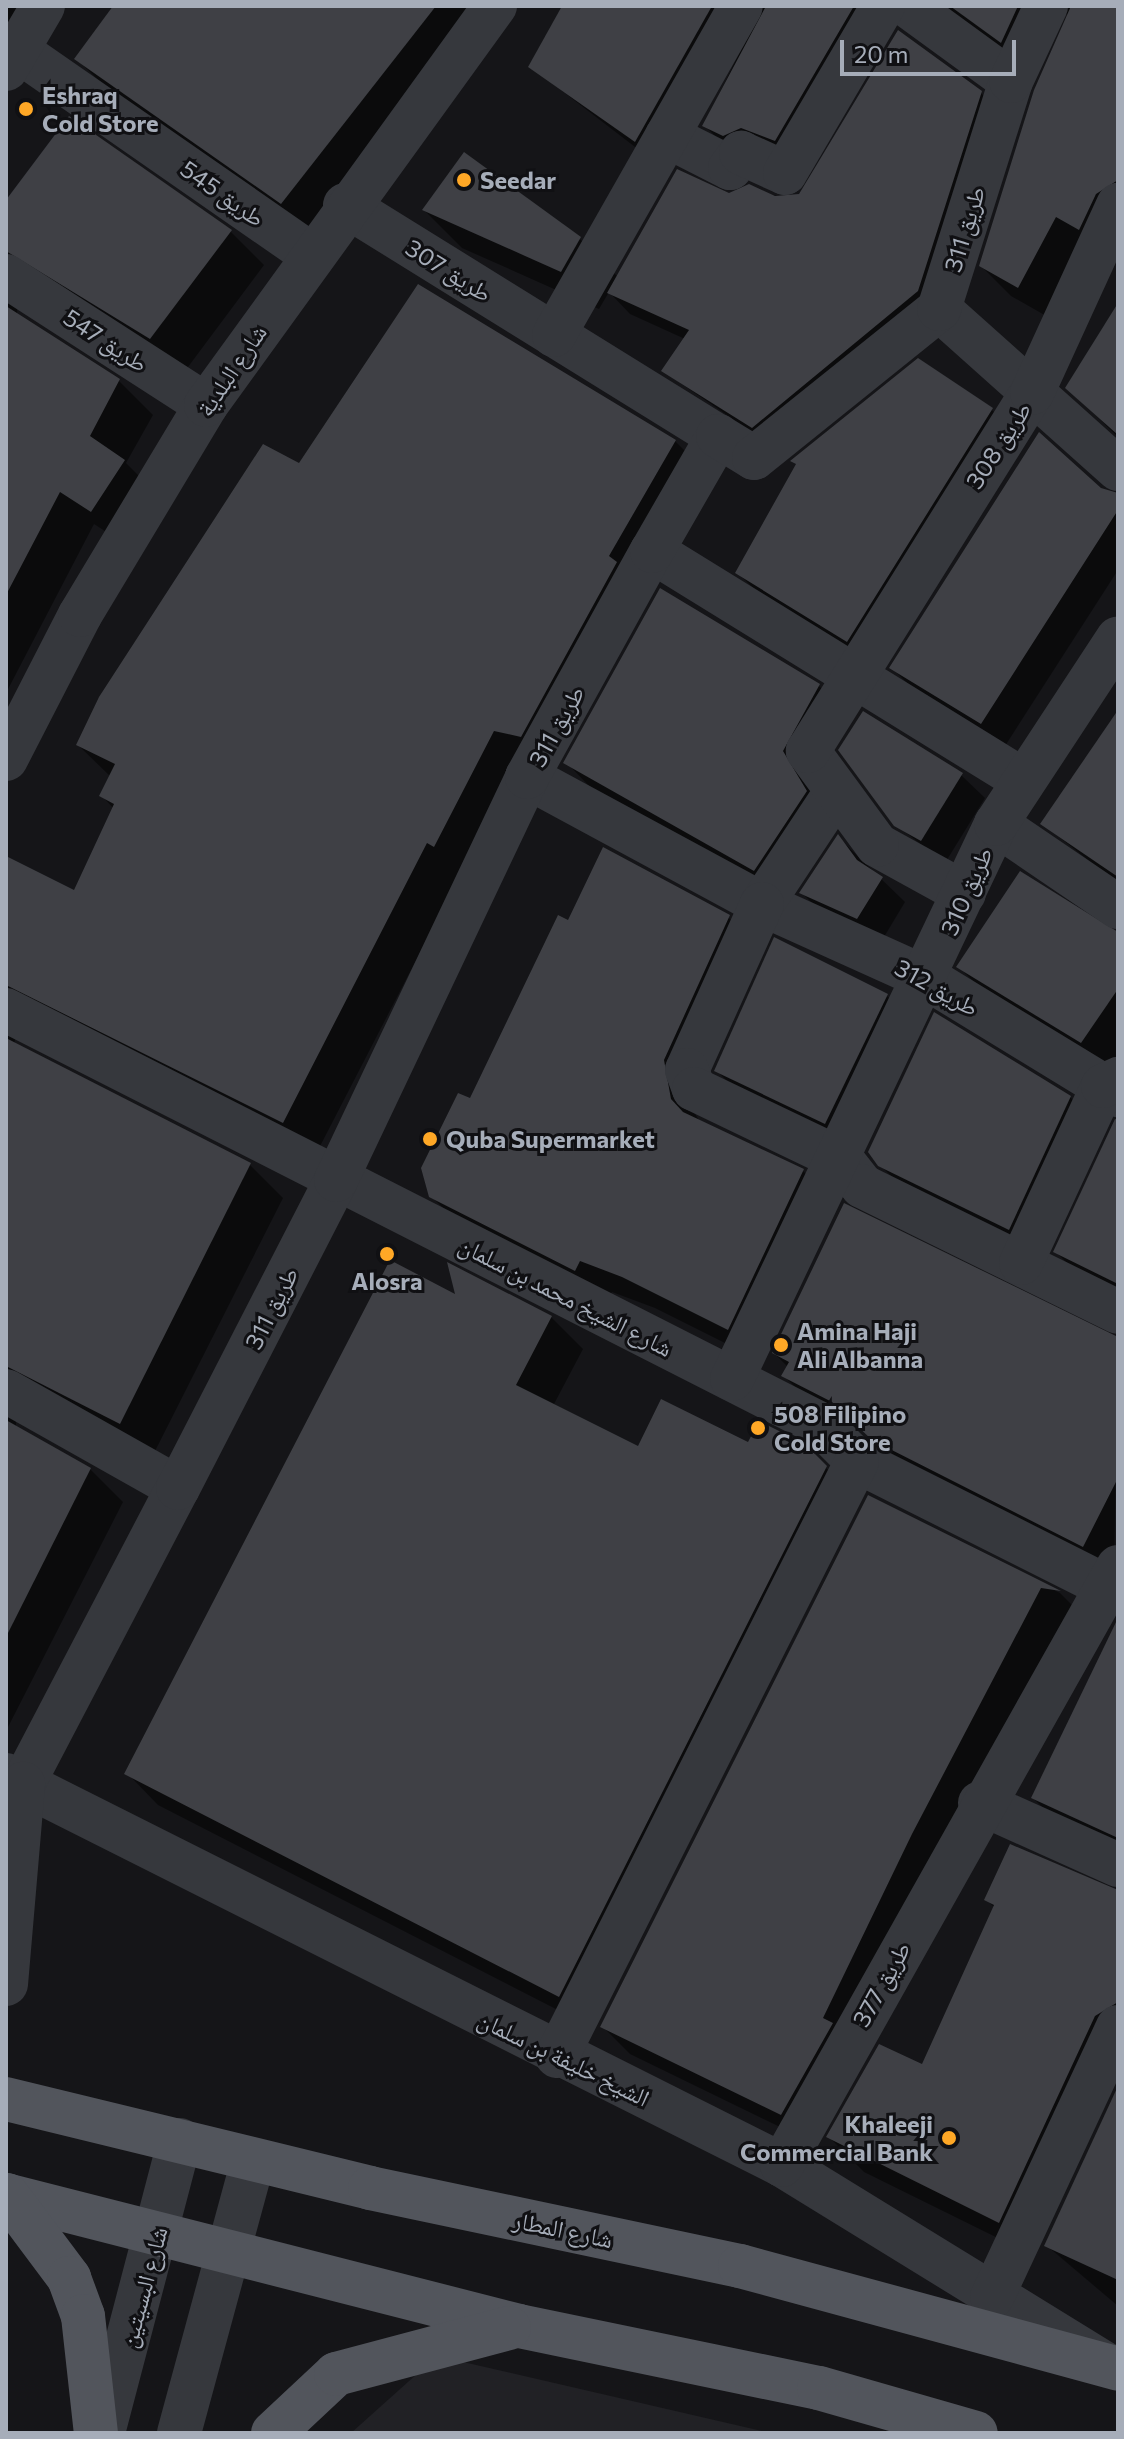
<!DOCTYPE html>
<html>
<head>
<meta charset="utf-8">
<style>
  body { margin:0 }
  #map { position:relative; width:1124px; height:2439px; overflow:hidden; background:#151518; font-family:Commissioner,"Noto Naskh Arabic",sans-serif }
  div>[style] { position:absolute }
  [style*='--x'] { left:calc(var(--x)*1px); top:calc(var(--y)*1px); width:calc(var(--w)*1px); rotate:calc(var(--a)*1deg) }
  .built>* { inset:0; background:#212125 }
  .shadow>* { inset:0; background:#0007 }
  .building>* { inset:0; background:#3f4045 }
  .minor>* { height:44px; margin:-22px; padding:0 22px; transform-origin:22px; border-radius:22px; background:#36383d }
  .major>* { height:44px; margin:-22px; padding:0 22px; transform-origin:22px; border-radius:22px; background:#52555c }
  .dots>* { width:22px; height:22px; translate:-50% -50%; box-sizing:border-box; border:4px solid #101013; border-radius:50% }
  span { translate:-50% -50%; white-space:nowrap; text-align:center; line-height:1.15; -webkit-text-stroke:6px #101013; paint-order:stroke }
  .poi-label { font-size:24px; color:#a6adb9; font-weight:700 }
  .left { translate:0 -50%; text-align:left }
  .right { translate:-100% -50%; text-align:right }
  .street-label { font-size:24px; color:#a6adb9 }
  .frame { position:absolute; inset:0; border:8px solid #a6adb9; pointer-events:none }
  .scale { position:absolute; left:840px; top:40px; width:176px; height:36px; box-sizing:border-box; border:4px solid #a6adb9; border-top:0; padding-left:10px; font-size:24px; line-height:28px; white-space:nowrap; color:#a6adb9; -webkit-text-stroke:6px #101013; paint-order:stroke }
</style>
</head>
<body>
<div id="map">
  <div class="built">
    <div style="clip-path:polygon(437px 2356px,771px 2433px,351px 2433px)"></div>
  </div>
  <div class="shadow">
    <div style="clip-path:polygon(6px 6px,54px 6px,6px 84px)"></div>
    <div style="clip-path:polygon(113px 6px,490px 6px,312px 232px,107px 89px,77px 59px)"></div>
    <div style="clip-path:polygon(564px 6px,1118px 6px,1118px 243px,1048px 317px,1011px 296px,981px 266px,1072px 14px,1061px 15px,1032px 71px,901px 13px,805px 170px,734px 155px,704px 125px,759px 13px,665px 170px,531px 67px)"></div>
    <div style="clip-path:polygon(980px 92px,1002px 114px,937px 317px,775px 448px,663px 371px,685px 339px,630px 314px,609px 292px,599px 309px,462px 248px,424px 210px,580px 239px,618px 277px,729px 195px,800px 196px)"></div>
    <div style="clip-path:polygon(69px 119px,231px 232px,264px 265px,185px 371px,18px 297px,17px 315px,119px 381px,153px 415px,126px 463px,158px 495px,125px 544px,94px 524px,6px 693px,6px 203px)"></div>
    <div style="clip-path:polygon(1118px 307px,1118px 437px,1068px 388px)"></div>
    <div style="clip-path:polygon(992px 410px,1015px 433px,871px 664px,761px 596px,737px 572px)"></div>
    <div style="clip-path:polygon(675px 441px,708px 474px,460px 875px,316px 1154px,17px 1031px,14px 1044px,250px 1165px,283px 1198px,153px 1455px,16px 1413px,16px 1428px,90px 1469px,123px 1502px,6px 1731px,6px 858px,75px 893px,114px 809px,102px 796px,111px 777px,78px 745px,300px 465px)"></div>
    <div style="clip-path:polygon(1101px 490px,1118px 494px,1118px 570px,1005px 746px,915px 691px,892px 668px)"></div>
    <div style="clip-path:polygon(661px 591px,819px 686px,842px 709px,806px 776px,829px 816px,778px 893px,589px 786px,566px 762px)"></div>
    <div style="clip-path:polygon(1118px 719px,1118px 884px,1043px 824px)"></div>
    <div style="clip-path:polygon(961px 775px,985px 798px,945px 863px,895px 824px)"></div>
    <div style="clip-path:polygon(838px 837px,905px 902px,881px 942px,825px 916px,802px 893px)"></div>
    <div style="clip-path:polygon(728px 917px,760px 948px,695px 1092px,694px 1112px,700px 1122px,803px 1171px,834px 1203px,759px 1360px,655px 1308px,612px 1292px,607px 1301px,463px 1228px,431px 1196px,471px 1101px,569px 923px)"></div>
    <div style="clip-path:polygon(1104px 930px,1118px 931px,1118px 1075px,988px 996px,958px 966px)"></div>
    <div style="clip-path:polygon(886px 995px,905px 1014px,844px 1142px,735px 1089px,716px 1070px)"></div>
    <div style="clip-path:polygon(1070px 1097px,1103px 1130px,1042px 1262px,913px 1198px,880px 1165px)"></div>
    <div style="clip-path:polygon(1118px 1120px,1118px 1298px,1086px 1282px,1056px 1252px)"></div>
    <div style="clip-path:polygon(458px 1298px,551px 1317px,583px 1349px,554px 1404px,639px 1449px,804px 1446px,857px 1499px,591px 2027px,158px 1805px,127px 1773px)"></div>
    <div style="clip-path:polygon(1118px 1338px,1114px 1575px,904px 1470px,864px 1431px,814px 1406px,784px 1376px,788px 1367px,774px 1353px)"></div>
    <div style="clip-path:polygon(869px 1497px,1060px 1593px,1084px 1617px,809px 2141px,630px 2054px,602px 2026px)"></div>
    <div style="clip-path:polygon(1118px 1645px,1118px 1855px,1068px 1833px,1033px 1798px)"></div>
    <div style="clip-path:polygon(1118px 1891px,1118px 2077px,1034px 2256px,864px 2172px,829px 2137px,923px 2067px,995px 1908px,986px 1899px)"></div>
    <div style="clip-path:polygon(1118px 2091px,1118px 2306px,1046px 2245px)"></div>
  </div>
  <div class="building">
    <div style="clip-path:polygon(113px 6px,436px 6px,281px 204px,74px 59px)"></div>
    <div style="clip-path:polygon(562px 6px,712px 6px,635px 142px,528px 67px)"></div>
    <div style="clip-path:polygon(766px 6px,854px 6px,775px 141px,741px 128px,723px 136px,702px 126px)"></div>
    <div style="clip-path:polygon(950px 6px,1018px 6px,1001px 43px)"></div>
    <div style="clip-path:polygon(1071px 6px,1118px 6px,1118px 180px,1096px 194px,1079px 230px,1056px 217px,1018px 288px,979px 266px,1034px 90px)"></div>
    <div style="clip-path:polygon(898px 30px,982px 91px,918px 291px,752px 428px,661px 371px,689px 330px,607px 293px,677px 169px,729px 193px,749px 184px,775px 196px,799px 194px)"></div>
    <div style="clip-path:polygon(69px 116px,232px 230px,150px 339px,6px 251px,6px 200px)"></div>
    <div style="clip-path:polygon(464px 152px,581px 237px,561px 272px,422px 210px)"></div>
    <div style="clip-path:polygon(418px 284px,676px 440px,609px 556px,617px 562px,521px 737px,494px 731px,434px 847px,427px 843px,283px 1123px,6px 985px,6px 856px,74px 890px,114px 804px,99px 796px,115px 764px,76px 745px,99px 697px,263px 444px,299px 463px)"></div>
    <div style="clip-path:polygon(1118px 303px,1118px 435px,1065px 388px)"></div>
    <div style="clip-path:polygon(6px 306px,120px 379px,90px 436px,125px 460px,91px 512px,60px 492px,6px 595px)"></div>
    <div style="clip-path:polygon(918px 358px,993px 408px,847px 642px,735px 573px,796px 464px,790px 461px)"></div>
    <div style="clip-path:polygon(1039px 432px,1101px 488px,1118px 493px,1118px 510px,981px 724px,889px 668px)"></div>
    <div style="clip-path:polygon(660px 588px,820px 684px,783px 751px,807px 791px,754px 871px,563px 763px)"></div>
    <div style="clip-path:polygon(1118px 710px,1118px 877px,1040px 824px)"></div>
    <div style="clip-path:polygon(863px 711px,963px 773px,921px 841px,894px 826px,838px 750px)"></div>
    <div style="clip-path:polygon(838px 834px,857px 860px,883px 877px,857px 919px,799px 893px)"></div>
    <div style="clip-path:polygon(603px 847px,730px 915px,664px 1060px,671px 1099px,683px 1112px,804px 1169px,728px 1330px,622px 1277px,580px 1261px,575px 1271px,429px 1197px,421px 1168px,458px 1093px,470px 1098px,558px 915px,568px 920px)"></div>
    <div style="clip-path:polygon(1020px 871px,1118px 932px,1118px 989px,1081px 1043px,956px 967px)"></div>
    <div style="clip-path:polygon(774px 937px,888px 994px,825px 1124px,714px 1071px)"></div>
    <div style="clip-path:polygon(934px 1012px,1071px 1096px,1009px 1230px,878px 1166px,868px 1152px)"></div>
    <div style="clip-path:polygon(6px 1038px,251px 1163px,120px 1424px,6px 1366px)"></div>
    <div style="clip-path:polygon(1115px 1119px,1118px 1120px,1118px 1284px,1053px 1252px)"></div>
    <div style="clip-path:polygon(844px 1203px,1118px 1337px,1118px 1478px,1083px 1547px,872px 1440px,832px 1402px,781px 1376px,789px 1362px,772px 1353px)"></div>
    <div style="clip-path:polygon(390px 1260px,455px 1294px,447px 1262px,552px 1316px,516px 1385px,638px 1446px,661px 1399px,748px 1442px,759px 1421px,805px 1444px,827px 1466px,559px 1997px,124px 1774px)"></div>
    <div style="clip-path:polygon(6px 1420px,91px 1468px,6px 1637px)"></div>
    <div style="clip-path:polygon(868px 1495px,1061px 1591px,1041px 1588px,912px 1834px,823px 2018px,833px 2023px,781px 2115px,600px 2027px)"></div>
    <div style="clip-path:polygon(1118px 1618px,1118px 1838px,1031px 1798px)"></div>
    <div style="clip-path:polygon(1010px 1844px,1118px 1890px,1118px 2002px,1095px 2016px,999px 2223px,826px 2137px,879px 2044px,922px 2064px,994px 1905px,984px 1900px)"></div>
    <div style="clip-path:polygon(1118px 2086px,1118px 2280px,1044px 2246px)"></div>
  </div>
  <div class="minor">
    <div style="--x:908;--y:6;--w:127;--a:36.1"></div>
    <div style="--x:17;--y:50;--w:357;--a:34.8"></div>
    <div style="--x:6;--y:69;--w:73;--a:-59.6"></div>
    <div style="--x:667;--y:136;--w:71;--a:26.9"></div>
    <div style="--x:730;--y:168;--w:19;--a:-54"></div>
    <div style="--x:741;--y:153;--w:48;--a:24.4"></div>
    <div style="--x:785;--y:173;--w:194;--a:-59.6"></div>
    <div style="--x:345;--y:205;--w:439;--a:31.8"></div>
    <div style="--x:6;--y:276;--w:238;--a:32.8"></div>
    <div style="--x:939;--y:309;--w:240;--a:41.8"></div>
    <div style="--x:554;--y:335;--w:378;--a:-60.4"></div>
    <div style="--x:652;--y:551;--w:436;--a:31.7"></div>
    <div style="--x:6;--y:759;--w:162;--a:-62.8"></div>
    <div style="--x:80;--y:615;--w:245;--a:-59"></div>
    <div style="--x:206;--y:405;--w:493;--a:-54.1"></div>
    <div style="--x:527;--y:777;--w:267;--a:28.4"></div>
    <div style="--x:762;--y:904;--w:182;--a:24.3"></div>
    <div style="--x:928;--y:979;--w:223;--a:31.4"></div>
    <div style="--x:836;--y:792;--w:134;--a:123.5"></div>
    <div style="--x:762;--y:904;--w:182;--a:114.3"></div>
    <div style="--x:687;--y:1070;--w:20;--a:70"></div>
    <div style="--x:694;--y:1089;--w:164;--a:25.6"></div>
    <div style="--x:842;--y:1160;--w:33;--a:52"></div>
    <div style="--x:862;--y:1186;--w:285;--a:26.2"></div>
    <div style="--x:996;--y:824;--w:148;--a:34.2"></div>
    <div style="--x:964;--y:893;--w:99;--a:-151.1"></div>
    <div style="--x:877;--y:845;--w:117;--a:-126.3"></div>
    <div style="--x:808;--y:751;--w:422;--a:-58"></div>
    <div style="--x:1032;--y:393;--w:207;--a:-65.4"></div>
    <div style="--x:6;--y:1010;--w:913;--a:26.96"></div>
    <div style="--x:820;--y:1424;--w:52;--a:45"></div>
    <div style="--x:857;--y:1461;--w:292;--a:26.7"></div>
    <div style="--x:1021;--y:1263;--w:195;--a:-65.1"></div>
    <div style="--x:1103;--y:1086;--w:17;--a:-25"></div>
    <div style="--x:732;--y:1379;--w:615;--a:-64.56"></div>
    <div style="--x:996;--y:824;--w:222;--a:-56.7"></div>
    <div style="--x:6;--y:1391;--w:197;--a:29.4"></div>
    <div style="--x:6;--y:1775;--w:868;--a:26.68"></div>
    <div style="--x:782;--y:2165;--w:380;--a:31.6"></div>
    <div style="--x:6;--y:1803;--w:25;--a:-48"></div>
    <div style="--x:23;--y:1784;--w:334;--a:-62.4"></div>
    <div style="--x:178;--y:1488;--w:346;--a:-62.8"></div>
    <div style="--x:336;--y:1180;--w:446;--a:-64.6"></div>
    <div style="--x:527;--y:777;--w:258;--a:-61.1"></div>
    <div style="--x:652;--y:551;--w:133;--a:-60.1"></div>
    <div style="--x:718;--y:436;--w:42;--a:31.4"></div>
    <div style="--x:754;--y:458;--w:238;--a:-38.8"></div>
    <div style="--x:939;--y:309;--w:239;--a:-72.5"></div>
    <div style="--x:1011;--y:81;--w:83;--a:-65"></div>
    <div style="--x:980;--y:1803;--w:151;--a:24.2"></div>
    <div style="--x:6;--y:1984;--w:201;--a:-85.1"></div>
    <div style="--x:557;--y:2056;--w:666;--a:-63.24"></div>
    <div style="--x:782;--y:2165;--w:686;--a:-60.67"></div>
    <div style="--x:992;--y:2297;--w:298;--a:-65"></div>
    <div style="--x:103;--y:2433;--w:303;--a:-75.3"></div>
    <div style="--x:179;--y:2433;--w:283;--a:-74.8"></div>
  </div>
  <div class="major">
    <div style="--x:6;--y:2099;--w:375;--a:13.7"></div>
    <div style="--x:370;--y:2188;--w:378;--a:11.9"></div>
    <div style="--x:740;--y:2266;--w:392;--a:15.2"></div>
    <div style="--x:6;--y:2195;--w:529;--a:14.32"></div>
    <div style="--x:519;--y:2326;--w:306;--a:11.7"></div>
    <div style="--x:819;--y:2388;--w:163;--a:16"></div>
    <div style="--x:7;--y:2195;--w:104;--a:53.2"></div>
    <div style="--x:69;--y:2278;--w:40;--a:69.8"></div>
    <div style="--x:83;--y:2316;--w:118;--a:83.7"></div>
    <div style="--x:273;--y:2433;--w:86;--a:-43.1"></div>
    <div style="--x:336;--y:2374;--w:179;--a:-14.9"></div>
  </div>
  <div class="dots">
    <div style="left:26px;top:109px;background:#ffa826"></div>
    <div style="left:464px;top:180px;background:#ffa826"></div>
    <div style="left:430px;top:1139px;background:#ffa826"></div>
    <div style="left:387px;top:1254px;background:#ffa826"></div>
    <div style="left:781px;top:1345px;background:#ffa826"></div>
    <div style="left:758px;top:1428px;background:#ffa826"></div>
    <div style="left:949px;top:2138px;background:#ffa826"></div>
  </div>
  <div class="poi-label">
    <span class="left" style="left:42px;top:109px">Eshraq<br>Cold Store</span>
    <span class="left" style="left:480px;top:180px">Seedar</span>
    <span class="left" style="left:446px;top:1139px">Quba Supermarket</span>
    <span style="left:387px;top:1281px">Alosra</span>
    <span class="left" style="left:797px;top:1345px">Amina Haji<br>Ali Albanna</span>
    <span class="left" style="left:774px;top:1428px">508 Filipino<br>Cold Store</span>
    <span class="right" style="left:933px;top:2138px">Khaleeji<br>Commercial Bank</span>
  </div>
  <div class="street-label">
    <span style="left:223px;top:193px;rotate:35deg">طريق 545</span>
    <span style="left:964px;top:229px;rotate:-73deg">طريق 311</span>
    <span style="left:449px;top:270px;rotate:32deg">طريق 307</span>
    <span style="left:106px;top:340px;rotate:33deg">طريق 547</span>
    <span style="left:231px;top:370px;rotate:-56deg">شارع البلدية</span>
    <span style="left:998px;top:445px;rotate:-57deg">طريق 308</span>
    <span style="left:556px;top:726px;rotate:-61deg">طريق 311</span>
    <span style="left:966px;top:891px;rotate:-66deg">طريق 310</span>
    <span style="left:937px;top:987px;rotate:29deg">طريق 312</span>
    <span style="left:566px;top:1296px;rotate:27deg">شارع الشيخ محمد بن سلمان</span>
    <span style="left:271px;top:1308px;rotate:-63deg">طريق 311</span>
    <span style="left:881px;top:1984px;rotate:-61deg">طريق 377</span>
    <span style="left:564px;top:2058px;rotate:26deg">الشيخ خليفة بن سلمان</span>
    <span style="left:563px;top:2229px;rotate:12deg">شارع المطار</span>
    <span style="left:143px;top:2287px;rotate:-75deg">شارع البسيتين</span>
  </div>
  <div class="frame"></div>
  <div class="scale">20 m</div>
</div>
</body>
</html>
